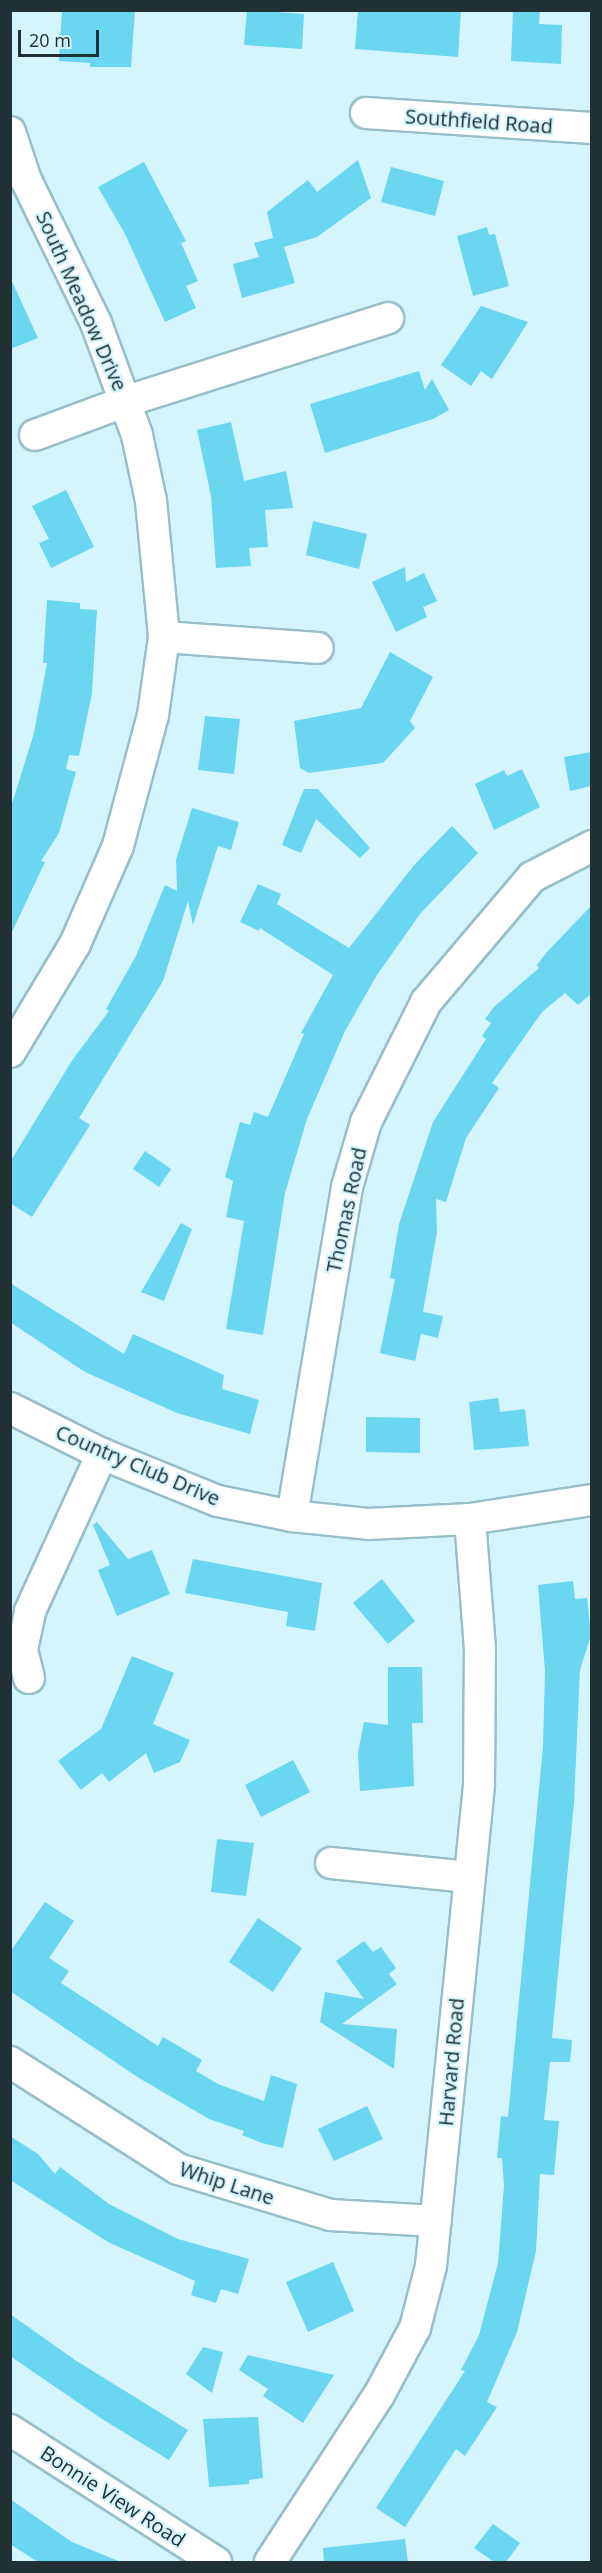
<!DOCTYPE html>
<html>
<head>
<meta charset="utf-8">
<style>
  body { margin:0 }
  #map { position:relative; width:602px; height:2573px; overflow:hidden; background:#d4f5fe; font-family:"Open Sans",sans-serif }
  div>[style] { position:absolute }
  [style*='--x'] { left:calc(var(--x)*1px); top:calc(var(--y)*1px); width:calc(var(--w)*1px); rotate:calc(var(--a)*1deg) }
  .building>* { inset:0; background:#6bd6f0 }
  .roads { filter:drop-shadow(2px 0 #97bfca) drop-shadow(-2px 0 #97bfca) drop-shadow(0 2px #97bfca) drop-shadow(0 -2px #97bfca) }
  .minor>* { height:30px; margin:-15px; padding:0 15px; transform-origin:15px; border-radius:15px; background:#fff }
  span { translate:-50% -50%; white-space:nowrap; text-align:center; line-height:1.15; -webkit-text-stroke:4.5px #d4f5fe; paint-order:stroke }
  .street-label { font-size:20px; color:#203034 }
  .frame { position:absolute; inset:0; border:12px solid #203034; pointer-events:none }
  .scale { position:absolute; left:18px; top:30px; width:81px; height:27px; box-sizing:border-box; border:3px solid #203034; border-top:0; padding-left:8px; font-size:18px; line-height:21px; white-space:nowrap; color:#203034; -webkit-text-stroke:4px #d4f5fe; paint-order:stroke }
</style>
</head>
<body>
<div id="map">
  <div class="building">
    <div style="clip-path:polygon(62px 10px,135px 10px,131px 67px,90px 67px,90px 63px,59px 61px)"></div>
    <div style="clip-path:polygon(247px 10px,304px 14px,302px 49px,244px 45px)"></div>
    <div style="clip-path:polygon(358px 10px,461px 10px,458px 57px,355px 49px)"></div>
    <div style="clip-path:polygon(513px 10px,540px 10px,539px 24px,562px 25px,561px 64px,511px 61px)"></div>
    <div style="clip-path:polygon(358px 160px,371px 198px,317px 237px,284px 247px,295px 283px,242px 298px,233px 264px,259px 257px,254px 243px,273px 238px,267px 212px,308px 180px,317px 192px)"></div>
    <div style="clip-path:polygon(144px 162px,186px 241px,181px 243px,198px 281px,186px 286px,196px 308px,165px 322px,125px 234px,98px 187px)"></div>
    <div style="clip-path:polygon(391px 167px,444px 181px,435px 216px,381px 202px)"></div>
    <div style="clip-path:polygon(487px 227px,489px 235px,495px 234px,509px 286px,473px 296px,457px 236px)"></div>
    <div style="clip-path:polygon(10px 277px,38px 338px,10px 349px)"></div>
    <div style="clip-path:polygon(481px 306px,528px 322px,492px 379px,481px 371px,471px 386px,441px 365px)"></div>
    <div style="clip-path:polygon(419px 371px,425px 390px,432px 379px,449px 410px,433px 419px,325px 453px,310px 404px)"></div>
    <div style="clip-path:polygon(231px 422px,244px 481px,286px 471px,293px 508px,265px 510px,268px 547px,249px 548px,251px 566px,216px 568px,211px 496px,197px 430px)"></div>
    <div style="clip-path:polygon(66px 490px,94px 547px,51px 568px,39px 543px,49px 539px,32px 506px)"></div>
    <div style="clip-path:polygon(313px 521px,367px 534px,359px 569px,306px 555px)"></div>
    <div style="clip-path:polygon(405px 567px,406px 582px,424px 573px,437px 601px,423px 607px,427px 617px,396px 632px,372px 582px)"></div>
    <div style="clip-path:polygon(47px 600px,80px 603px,80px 609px,97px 610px,92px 693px,79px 756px,69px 755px,66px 769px,76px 772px,59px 833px,41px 861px,45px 862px,10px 936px,10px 810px,34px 733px,47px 663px,43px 663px)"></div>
    <div style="clip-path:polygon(390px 652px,433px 677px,410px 721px,415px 728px,383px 763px,309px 773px,300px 768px,294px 721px,361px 708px)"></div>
    <div style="clip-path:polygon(205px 716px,240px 719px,234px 774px,198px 770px)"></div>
    <div style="clip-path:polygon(591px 752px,591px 786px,570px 791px,564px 757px)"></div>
    <div style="clip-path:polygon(522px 769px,540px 807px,494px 830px,475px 784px,504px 770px,507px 776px)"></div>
    <div style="clip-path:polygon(304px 789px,318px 789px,370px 848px,360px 858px,316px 819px,301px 853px,282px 845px)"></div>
    <div style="clip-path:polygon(192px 808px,239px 822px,231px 850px,218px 846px,193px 925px,188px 901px,163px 981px,79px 1118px,90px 1125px,32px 1217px,10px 1203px,10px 1162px,73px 1059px,109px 1011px,106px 1009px,136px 956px,165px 885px,177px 891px,176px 860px)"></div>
    <div style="clip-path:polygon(452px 826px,478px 853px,420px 914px,377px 975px,345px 1031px,307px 1119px,285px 1193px,263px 1335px,226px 1329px,244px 1221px,226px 1217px,233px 1181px,225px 1177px,240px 1122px,250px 1125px,254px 1112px,268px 1117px,304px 1034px,301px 1033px,333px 975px,260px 928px,259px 931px,240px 922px,258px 884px,281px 894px,277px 904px,349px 948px,415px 864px)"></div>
    <div style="clip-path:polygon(591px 906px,591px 994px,578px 1005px,565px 993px,542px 1012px,492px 1083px,499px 1088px,466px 1138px,446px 1202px,436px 1199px,437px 1232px,423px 1312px,443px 1316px,438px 1338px,421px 1334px,415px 1361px,380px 1353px,395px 1279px,390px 1278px,399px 1224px,433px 1122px,486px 1039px,482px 1036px,491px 1023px,485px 1019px,494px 1007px,539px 968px,537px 965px,546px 953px)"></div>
    <div style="clip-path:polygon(145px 1151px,171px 1169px,159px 1187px,133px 1169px)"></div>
    <div style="clip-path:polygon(181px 1223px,192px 1229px,164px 1301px,141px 1292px)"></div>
    <div style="clip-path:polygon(10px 1283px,124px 1354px,133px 1334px,224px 1375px,222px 1389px,259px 1400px,250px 1434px,177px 1413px,85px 1372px,10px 1322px)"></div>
    <div style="clip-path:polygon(498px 1398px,500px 1412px,525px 1409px,529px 1446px,474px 1450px,469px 1402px)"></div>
    <div style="clip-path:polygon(366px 1417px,420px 1418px,420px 1453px,366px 1452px)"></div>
    <div style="clip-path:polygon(97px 1522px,128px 1559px,152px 1550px,170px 1594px,117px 1616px,98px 1570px,110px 1565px,93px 1525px)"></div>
    <div style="clip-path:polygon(193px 1559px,322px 1583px,315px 1631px,286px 1626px,288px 1612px,185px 1593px)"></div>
    <div style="clip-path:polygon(382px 1579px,415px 1621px,388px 1644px,353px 1603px)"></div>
    <div style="clip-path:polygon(573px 1581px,575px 1599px,587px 1598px,591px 1635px,580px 1670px,574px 1803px,552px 2038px,572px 2040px,570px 2062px,550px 2062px,544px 2120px,559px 2121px,554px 2175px,540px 2174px,536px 2251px,517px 2332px,487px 2402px,497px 2407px,465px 2456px,456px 2449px,405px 2527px,376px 2508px,465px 2371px,461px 2370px,479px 2335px,498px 2263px,504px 2186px,502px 2158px,497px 2158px,501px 2116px,508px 2117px,543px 1746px,545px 1671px,538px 1585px)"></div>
    <div style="clip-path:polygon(132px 1656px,174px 1673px,153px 1724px,190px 1740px,180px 1762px,154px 1773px,146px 1753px,109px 1782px,102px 1773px,81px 1790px,58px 1761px,101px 1729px)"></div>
    <div style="clip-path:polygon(388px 1667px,422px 1667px,423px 1723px,412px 1723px,414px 1786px,360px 1791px,358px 1753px,364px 1722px,388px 1725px)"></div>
    <div style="clip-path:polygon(293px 1760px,310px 1792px,261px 1817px,245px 1785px)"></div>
    <div style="clip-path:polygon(217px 1839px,254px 1843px,246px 1896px,211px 1892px)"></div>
    <div style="clip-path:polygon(45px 1902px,74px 1921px,49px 1958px,69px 1971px,61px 1983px,158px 2046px,163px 2037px,202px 2060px,196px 2071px,218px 2084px,264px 2101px,271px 2075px,297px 2084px,283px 2148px,262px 2143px,242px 2135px,244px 2131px,209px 2119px,139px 2078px,10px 1991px,10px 1952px)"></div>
    <div style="clip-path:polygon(258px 1918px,302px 1948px,273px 1992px,229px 1962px)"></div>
    <div style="clip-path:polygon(364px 1941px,373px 1952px,381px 1947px,396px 1968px,389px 1974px,397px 1984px,342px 2024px,397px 2029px,394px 2069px,320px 2022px,325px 1992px,364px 1999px,336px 1961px)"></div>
    <div style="clip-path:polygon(367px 2106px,383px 2139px,334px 2161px,318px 2129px)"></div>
    <div style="clip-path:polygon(10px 2136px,38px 2154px,55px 2174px,60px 2167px,109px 2204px,178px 2239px,249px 2259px,238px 2294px,221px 2289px,216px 2303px,191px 2295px,195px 2281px,108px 2242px,10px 2180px)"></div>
    <div style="clip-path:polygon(333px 2262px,354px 2311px,308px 2332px,286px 2282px)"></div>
    <div style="clip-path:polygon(10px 2314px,75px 2360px,188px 2430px,169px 2460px,102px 2419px,10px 2356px)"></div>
    <div style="clip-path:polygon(203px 2347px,223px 2352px,212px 2393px,186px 2374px)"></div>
    <div style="clip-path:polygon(248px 2355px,334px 2375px,303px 2423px,263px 2396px,268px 2389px,239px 2370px)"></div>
    <div style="clip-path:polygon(258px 2417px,263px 2478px,249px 2480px,249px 2484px,209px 2487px,203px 2419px)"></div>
    <div style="clip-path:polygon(10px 2499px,72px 2542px,121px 2562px,38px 2562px,10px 2544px)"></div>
    <div style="clip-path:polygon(493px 2524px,520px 2543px,506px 2562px,494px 2562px,474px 2548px)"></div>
    <div style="clip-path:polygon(405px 2539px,408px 2562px,324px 2562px,323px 2548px)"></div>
  </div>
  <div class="roads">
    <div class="minor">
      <div style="--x:366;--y:113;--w:226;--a:3.8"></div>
      <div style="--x:10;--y:132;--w:51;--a:71.6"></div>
      <div style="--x:26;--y:180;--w:159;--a:63.9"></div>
      <div style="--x:96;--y:323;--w:119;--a:69.9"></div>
      <div style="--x:137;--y:435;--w:67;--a:78"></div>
      <div style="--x:151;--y:501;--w:137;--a:84.5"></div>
      <div style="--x:164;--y:637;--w:79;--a:98"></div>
      <div style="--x:153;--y:715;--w:136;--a:105"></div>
      <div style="--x:118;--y:846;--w:107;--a:113.7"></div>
      <div style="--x:75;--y:944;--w:126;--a:121"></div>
      <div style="--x:35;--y:435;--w:98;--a:-20.3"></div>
      <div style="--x:127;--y:401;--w:274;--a:-17.6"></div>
      <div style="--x:164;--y:637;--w:154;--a:4.1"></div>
      <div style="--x:10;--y:1408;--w:103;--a:26.6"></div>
      <div style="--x:102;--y:1454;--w:125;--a:22.1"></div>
      <div style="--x:218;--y:1501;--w:76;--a:11.5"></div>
      <div style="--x:292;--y:1516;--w:76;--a:6"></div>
      <div style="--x:368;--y:1524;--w:102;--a:-2.8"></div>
      <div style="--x:470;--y:1519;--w:123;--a:-8.9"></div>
      <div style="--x:292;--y:1516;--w:334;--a:-80.5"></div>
      <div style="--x:347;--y:1187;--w:68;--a:-73.7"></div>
      <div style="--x:366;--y:1122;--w:134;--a:-63.4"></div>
      <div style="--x:426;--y:1002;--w:164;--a:-49.7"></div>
      <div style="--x:532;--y:877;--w:68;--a:-27.3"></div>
      <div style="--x:29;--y:1678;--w:29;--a:-104"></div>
      <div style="--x:22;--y:1650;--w:40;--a:-78"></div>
      <div style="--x:30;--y:1611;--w:173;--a:-65.4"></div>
      <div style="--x:331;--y:1863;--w:138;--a:5.8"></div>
      <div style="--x:10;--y:2062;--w:199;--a:32.5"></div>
      <div style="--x:178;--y:2169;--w:159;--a:16.8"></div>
      <div style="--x:330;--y:2215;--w:106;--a:3.2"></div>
      <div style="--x:10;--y:2430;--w:245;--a:32.7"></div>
      <div style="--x:270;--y:2562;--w:199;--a:-56.9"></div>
      <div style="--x:379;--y:2395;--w:76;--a:-61.8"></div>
      <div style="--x:415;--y:2328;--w:64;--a:-75.5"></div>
      <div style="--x:431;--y:2266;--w:485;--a:-84.3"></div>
      <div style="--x:479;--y:1783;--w:134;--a:-89.6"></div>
      <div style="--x:480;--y:1649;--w:130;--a:-94.4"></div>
    </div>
  </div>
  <div class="street-label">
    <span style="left:479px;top:121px;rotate:4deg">Southfield Road</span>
    <span style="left:82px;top:301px;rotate:66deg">South Meadow Drive</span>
    <span style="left:346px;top:1210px;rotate:-78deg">Thomas Road</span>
    <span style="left:138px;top:1465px;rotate:23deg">Country Club Drive</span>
    <span style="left:451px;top:2062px;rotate:-85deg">Harvard Road</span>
    <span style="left:227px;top:2183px;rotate:18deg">Whip Lane</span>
    <span style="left:113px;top:2496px;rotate:33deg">Bonnie View Road</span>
  </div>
  <div class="frame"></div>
  <div class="scale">20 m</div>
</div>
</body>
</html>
